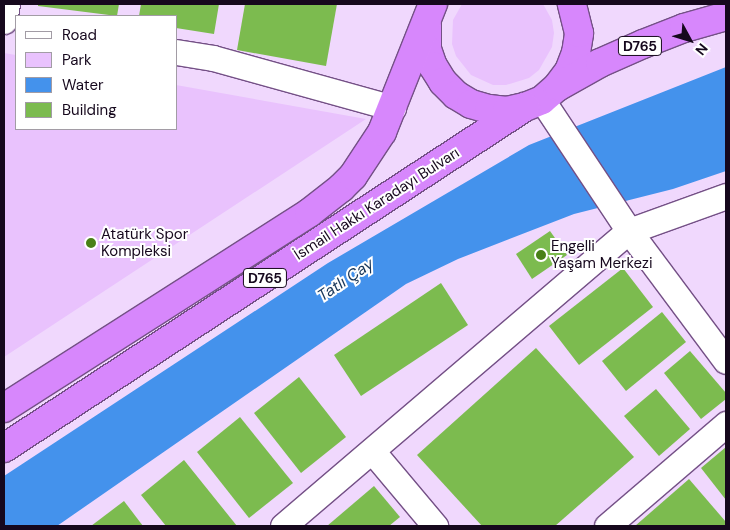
<!DOCTYPE html>
<html>
<head>
<meta charset="utf-8">
<style>
  body { margin:0 }
  #map { position:relative; width:730px; height:530px; overflow:hidden; background:#f0d8fd; font-family:"DM Sans",sans-serif }
  div>[style] { position:absolute }
  [style*='--x'] { left:calc(var(--x)*1px); top:calc(var(--y)*1px); width:calc(var(--w)*1px); rotate:calc(var(--a)*1deg) }
  .green>* { inset:0; background:#e9c2fd }
  .water>* { inset:0; background:#4492ec }
  .building>* { inset:0; background:#7cbb4f }
  .roads { filter:drop-shadow(1px 0 #745086) drop-shadow(-1px 0 #745086) drop-shadow(0 1px #745086) drop-shadow(0 -1px #745086) }
  .street>* { height:25px; margin:-12.5px; padding:0 12.5px; transform-origin:12.5px; border-radius:12.5px; background:#fff }
  .highway>* { height:28px; margin:-14px; padding:0 14px; transform-origin:14px; border-radius:14px; background:#d787fc }
  .dots>* { width:14px; height:14px; translate:-50% -50%; box-sizing:border-box; border:2px solid #fff; border-radius:50% }
  span { translate:-50% -50%; white-space:nowrap; text-align:center; line-height:1.15; -webkit-text-stroke:4px #fff; paint-order:stroke }
  .shield-label span { padding:1px 4px; background:#fff; border:1px solid; border-radius:4px; -webkit-text-stroke-width:0 }
  .shield-label { font-size:14px; color:#16081d; font-weight:700 }
  .street-label { font-size:15px; color:#16081d }
  .poi-label { font-size:15px; color:#16081d }
  .left { translate:0 -50%; text-align:left }
  .water-label { font-size:16px; color:#163559; font-style:italic }
  .frame { position:absolute; inset:0; border:5px solid #16081d; pointer-events:none }
  .legend { position:absolute; left:15px; top:15px; width:162px; height:115px; box-sizing:border-box; background:#fff; border:1px solid #a29ca5; margin:0; padding:6px 9px; list-style:none; font-size:15px; color:#16081d }
  .legend li { display:flex; align-items:center; gap:10px; height:25px }
  .legend b { width:25px; border:1px solid #a29ca5 }
  .north { position:absolute; left:665px; top:15px; width:50px; height:50px; -webkit-text-stroke:4px #fff; paint-order:stroke; rotate:129deg; font-size:14px; font-weight:700; line-height:20px; text-align:center; color:#16081d }
  .north::after { content:''; display:block; margin:auto; width:18px; height:22px; background:#16081d; clip-path:polygon(50% 0,100% 100%,50% 72%,0 100%) }
</style>
</head>
<body>
<div id="map">
  <div class="green">
    <div style="clip-path:polygon(462px 4px,543px 4px,552px 20px,554px 33px,552px 47px,539px 70px,529px 78px,506px 85px,493px 85px,471px 75px,456px 56px,452px 44px,453px 20px)"></div>
    <div style="clip-path:polygon(4px 53px,16px 55px,16px 129px,176px 129px,176px 85px,366px 119px,4px 357px)"></div>
  </div>
  <div class="water">
    <div style="clip-path:polygon(726px 67px,726px 171px,673px 189px,574px 214px,458px 259px,406px 284px,57px 526px,4px 526px,4px 476px,328px 263px,529px 145px)"></div>
  </div>
  <div class="building">
    <div style="clip-path:polygon(38px 4px,119px 4px,117px 16px,38px 6px)"></div>
    <div style="clip-path:polygon(141px 4px,219px 4px,214px 34px,176px 28px,176px 16px,139px 16px)"></div>
    <div style="clip-path:polygon(245px 4px,337px 4px,326px 66px,237px 50px)"></div>
    <div style="clip-path:polygon(550px 231px,567px 255px,532px 279px,516px 254px)"></div>
    <div style="clip-path:polygon(623px 268px,653px 307px,579px 365px,549px 326px)"></div>
    <div style="clip-path:polygon(441px 283px,468px 325px,361px 396px,334px 355px)"></div>
    <div style="clip-path:polygon(662px 312px,686px 342px,626px 391px,602px 361px)"></div>
    <div style="clip-path:polygon(536px 348px,634px 457px,555px 526px,482px 526px,417px 455px)"></div>
    <div style="clip-path:polygon(690px 351px,726px 393px,726px 399px,701px 419px,664px 373px)"></div>
    <div style="clip-path:polygon(299px 377px,346px 437px,301px 473px,254px 413px)"></div>
    <div style="clip-path:polygon(656px 389px,690px 429px,659px 456px,624px 416px)"></div>
    <div style="clip-path:polygon(240px 417px,293px 483px,249px 518px,197px 452px)"></div>
    <div style="clip-path:polygon(726px 447px,726px 500px,701px 468px)"></div>
    <div style="clip-path:polygon(184px 460px,237px 526px,166px 526px,141px 495px)"></div>
    <div style="clip-path:polygon(689px 479px,726px 522px,726px 526px,635px 526px)"></div>
    <div style="clip-path:polygon(374px 486px,400px 517px,389px 526px,327px 526px)"></div>
    <div style="clip-path:polygon(124px 501px,143px 526px,91px 526px)"></div>
  </div>
  <div class="roads">
    <div class="street">
      <div style="--x:4;--y:21;--w:17;--a:-80"></div>
      <div style="--x:176;--y:52;--w:37;--a:9"></div>
      <div style="--x:213;--y:58;--w:187;--a:15.5"></div>
      <div style="--x:542;--y:100;--w:157;--a:56.4"></div>
      <div style="--x:629;--y:231;--w:162;--a:53.3"></div>
      <div style="--x:373;--y:452;--w:97;--a:50"></div>
      <div style="--x:283;--y:526;--w:455;--a:-40.5"></div>
      <div style="--x:629;--y:231;--w:103;--a:-19.8"></div>
      <div style="--x:607;--y:526;--w:157;--a:-40.6"></div>
    </div>
    <div class="highway">
      <div style="--x:427;--y:25;--w:24;--a:90"></div>
      <div style="--x:427;--y:49;--w:18;--a:71"></div>
      <div style="--x:433;--y:66;--w:19;--a:58"></div>
      <div style="--x:443;--y:82;--w:18;--a:45"></div>
      <div style="--x:456;--y:95;--w:17;--a:31"></div>
      <div style="--x:471;--y:104;--w:19;--a:16"></div>
      <div style="--x:489;--y:109;--w:18;--a:6"></div>
      <div style="--x:507;--y:111;--w:18;--a:-13"></div>
      <div style="--x:525;--y:107;--w:18;--a:-22"></div>
      <div style="--x:542;--y:100;--w:20;--a:-41"></div>
      <div style="--x:557;--y:87;--w:20;--a:-53"></div>
      <div style="--x:569;--y:71;--w:19;--a:-69"></div>
      <div style="--x:576;--y:53;--w:20;--a:-81"></div>
      <div style="--x:579;--y:33;--w:30;--a:-104"></div>
      <div style="--x:559;--y:86;--w:47;--a:-29.3"></div>
      <div style="--x:600;--y:63;--w:47;--a:-23.8"></div>
      <div style="--x:643;--y:44;--w:44;--a:-21.3"></div>
      <div style="--x:684;--y:28;--w:44;--a:-15.9"></div>
      <div style="--x:4;--y:408;--w:362;--a:-32.6"></div>
      <div style="--x:309;--y:213;--w:41;--a:-38"></div>
      <div style="--x:341;--y:188;--w:17;--a:-45"></div>
      <div style="--x:353;--y:176;--w:53;--a:-56.6"></div>
      <div style="--x:382;--y:132;--w:138;--a:-68.3"></div>
      <div style="--x:4;--y:448;--w:623;--a:-33.21"></div>
    </div>
  </div>
  <div class="dots">
    <div style="left:91px;top:243px;background:#498017"></div>
    <div style="left:541px;top:255px;background:#498017"></div>
  </div>
  <div class="shield-label">
    <span style="left:640px;top:46px">D765</span>
    <span style="left:265px;top:278px">D765</span>
  </div>
  <div class="street-label">
    <span style="left:377px;top:204px;rotate:-33deg">İsmail Hakkı Karadayı Bulvarı</span>
  </div>
  <div class="poi-label">
    <span class="left" style="left:101px;top:243px">Atatürk Spor<br>Kompleksi</span>
    <span class="left" style="left:551px;top:255px">Engelli<br>Yaşam Merkezi</span>
  </div>
  <div class="water-label">
    <span style="left:346px;top:280px;rotate:-34deg">Tatlı Çay</span>
  </div>
  <div class="frame"></div>
  <ul class="legend">
  <li><b style="height:6px;background:#fff"></b>Road</li>
  <li><b style="height:14px;background:#e9c2fd"></b>Park</li>
  <li><b style="height:14px;background:#4492ec"></b>Water</li>
  <li><b style="height:14px;background:#7cbb4f"></b>Building</li>
  </ul>
  <div class="north">N</div>
</div>
</body>
</html>
